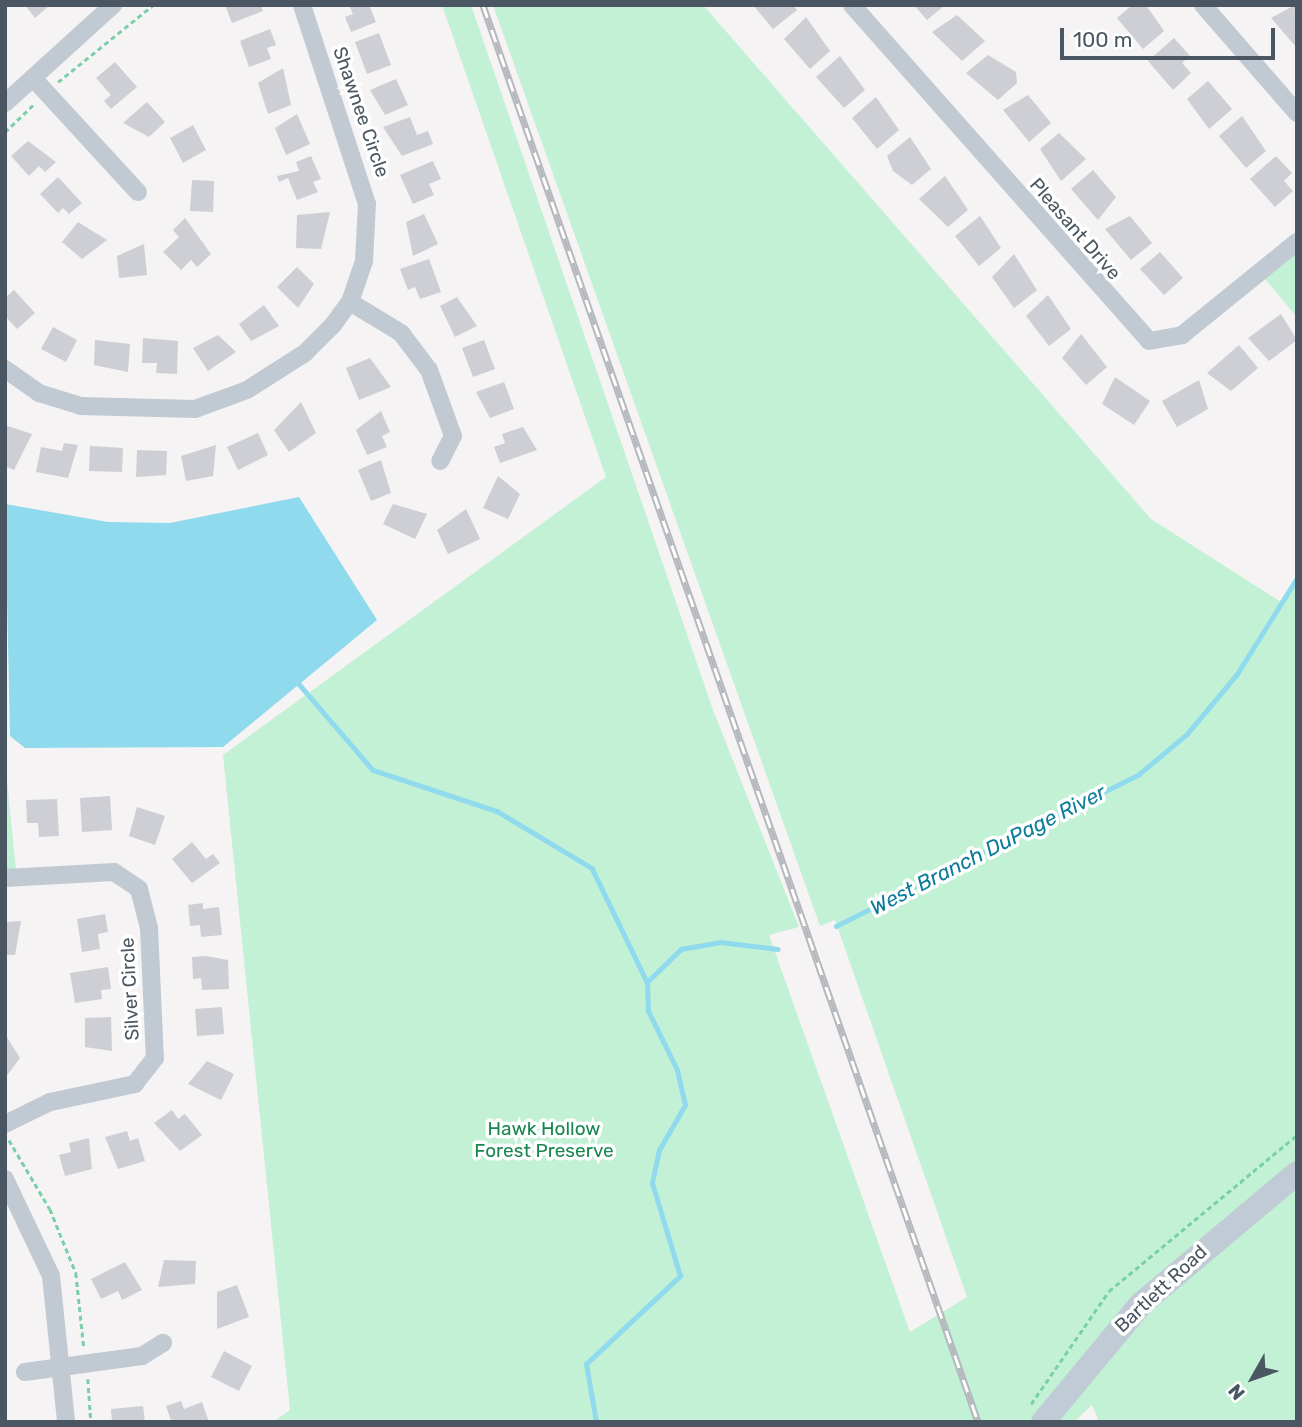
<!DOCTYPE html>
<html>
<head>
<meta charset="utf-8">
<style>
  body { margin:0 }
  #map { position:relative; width:1302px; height:1427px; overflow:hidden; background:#f5f3f3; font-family:Rubik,sans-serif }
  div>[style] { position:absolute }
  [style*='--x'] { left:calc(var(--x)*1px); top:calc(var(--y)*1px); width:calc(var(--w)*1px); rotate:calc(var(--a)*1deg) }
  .green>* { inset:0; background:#c3f1d5 }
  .water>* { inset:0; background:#90daee }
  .stream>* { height:4.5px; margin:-2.25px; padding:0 2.25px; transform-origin:2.25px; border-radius:2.25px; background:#90daee }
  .building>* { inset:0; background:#cdcfd5 }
  .path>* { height:2.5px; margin-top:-1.25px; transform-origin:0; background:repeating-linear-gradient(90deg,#7ad0a6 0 5px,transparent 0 8.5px) }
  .street>* { height:18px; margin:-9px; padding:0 9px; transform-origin:9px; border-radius:9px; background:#c1cad2 }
  .secondary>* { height:24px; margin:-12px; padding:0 12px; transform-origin:12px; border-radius:12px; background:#c1cbd6 }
  .rail>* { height:7px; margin-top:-3.5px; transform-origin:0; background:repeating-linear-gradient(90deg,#fff 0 13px,#b5b8bd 0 26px); box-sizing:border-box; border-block:2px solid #b5b8bd }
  span { translate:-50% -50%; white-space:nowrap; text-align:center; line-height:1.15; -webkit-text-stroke:7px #fff; paint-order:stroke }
  .street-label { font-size:19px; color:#4a5661 }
  .park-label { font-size:19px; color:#17864f }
  .water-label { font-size:21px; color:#0c7c9b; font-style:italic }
  .frame { position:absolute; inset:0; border:7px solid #4a5661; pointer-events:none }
  .north { position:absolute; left:1218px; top:1343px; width:70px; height:70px; -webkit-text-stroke:5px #fff; paint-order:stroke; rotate:230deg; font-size:19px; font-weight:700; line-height:28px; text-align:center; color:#4a5661 }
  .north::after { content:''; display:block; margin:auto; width:24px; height:32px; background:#4a5661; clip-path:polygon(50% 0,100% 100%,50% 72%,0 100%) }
  .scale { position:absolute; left:1060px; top:28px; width:215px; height:32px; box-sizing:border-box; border:4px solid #4a5661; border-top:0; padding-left:9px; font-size:21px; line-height:24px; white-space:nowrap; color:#4a5661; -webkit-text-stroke:5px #fff; paint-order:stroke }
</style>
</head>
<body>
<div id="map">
  <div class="green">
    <div style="clip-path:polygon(442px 5px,471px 5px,713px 710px,799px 927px,769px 935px,910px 1332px,967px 1297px,835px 920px,820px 926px,493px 5px,703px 5px,1151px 519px,1281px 602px,1297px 579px,1297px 1422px,1099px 1422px,1092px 1405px,1074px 1422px,273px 1422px,290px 1410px,223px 755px,606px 477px)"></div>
    <div style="clip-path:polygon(1297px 253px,1297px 317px,1265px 279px)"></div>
    <div style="clip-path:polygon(5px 761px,16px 870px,5px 871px)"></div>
  </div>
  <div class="water">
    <div style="clip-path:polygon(299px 497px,377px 620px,223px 747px,25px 748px,10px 736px,5px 504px,108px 522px,170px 523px)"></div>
  </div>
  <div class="stream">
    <div style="--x:299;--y:684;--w:113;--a:49.3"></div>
    <div style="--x:373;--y:770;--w:131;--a:18.3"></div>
    <div style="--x:497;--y:811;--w:111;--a:31"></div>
    <div style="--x:592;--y:868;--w:127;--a:64.2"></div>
    <div style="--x:836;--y:926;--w:339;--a:-26.6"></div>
    <div style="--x:1139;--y:774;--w:62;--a:-39.8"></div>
    <div style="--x:1187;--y:734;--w:78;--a:-50.2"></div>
    <div style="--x:1237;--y:674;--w:113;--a:-58"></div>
    <div style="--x:596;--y:1422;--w:59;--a:-99.8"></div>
    <div style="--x:586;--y:1364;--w:129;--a:-43.1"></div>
    <div style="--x:680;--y:1276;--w:97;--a:-106.8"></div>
    <div style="--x:652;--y:1183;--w:34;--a:-78"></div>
    <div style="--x:659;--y:1150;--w:52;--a:-60"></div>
    <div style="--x:685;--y:1105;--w:36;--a:-103"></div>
    <div style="--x:677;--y:1070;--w:66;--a:-116.2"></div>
    <div style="--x:648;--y:1011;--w:29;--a:-92"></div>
    <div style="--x:647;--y:982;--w:47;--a:-44.1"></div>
    <div style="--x:681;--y:949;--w:40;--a:-10"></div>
    <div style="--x:720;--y:942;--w:58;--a:6.9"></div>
  </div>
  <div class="building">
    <div style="clip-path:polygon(25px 5px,50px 5px,35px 18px)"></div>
    <div style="clip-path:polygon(225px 5px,261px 5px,263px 11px,232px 23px)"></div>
    <div style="clip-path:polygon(349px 5px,369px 5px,376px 22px,351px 32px,345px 17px,353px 14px)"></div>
    <div style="clip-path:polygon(753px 5px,793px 5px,797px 10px,773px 29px)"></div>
    <div style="clip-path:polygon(914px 5px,945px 5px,927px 20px)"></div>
    <div style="clip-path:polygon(1132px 5px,1146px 5px,1164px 31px,1143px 49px,1117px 18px)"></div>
    <div style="clip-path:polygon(1295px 5px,1297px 5px,1297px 48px,1271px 18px)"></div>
    <div style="clip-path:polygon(957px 15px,985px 41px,962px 61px,932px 32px)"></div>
    <div style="clip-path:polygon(806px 17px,830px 51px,810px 69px,784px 39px)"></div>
    <div style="clip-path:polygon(270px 29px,276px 45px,267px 48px,271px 59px,249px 67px,240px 41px)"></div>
    <div style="clip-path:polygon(379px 33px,391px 65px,367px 74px,355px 42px)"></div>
    <div style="clip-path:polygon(1174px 38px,1190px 56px,1182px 63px,1191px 73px,1173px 90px,1148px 61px)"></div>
    <div style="clip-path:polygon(988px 55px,1016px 72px,1017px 83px,998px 100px,966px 73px)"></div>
    <div style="clip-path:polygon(840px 56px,865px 90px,844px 108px,816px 77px)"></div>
    <div style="clip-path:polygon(115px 62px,137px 87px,111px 109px,104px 101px,111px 95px,96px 78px)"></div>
    <div style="clip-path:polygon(283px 68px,291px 105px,268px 114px,258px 83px)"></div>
    <div style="clip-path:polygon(396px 79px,408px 105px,385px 115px,370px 90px)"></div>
    <div style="clip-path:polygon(1208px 81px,1232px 109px,1209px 129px,1187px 99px)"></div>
    <div style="clip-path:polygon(1028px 95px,1051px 123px,1029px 142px,1003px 110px)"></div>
    <div style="clip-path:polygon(876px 97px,899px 130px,877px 149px,852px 118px)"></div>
    <div style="clip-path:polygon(147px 102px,165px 122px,149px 137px,123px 123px)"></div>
    <div style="clip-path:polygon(297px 114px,310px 144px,286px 155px,275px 128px)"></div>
    <div style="clip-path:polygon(1242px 116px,1266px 151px,1246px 168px,1219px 136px)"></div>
    <div style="clip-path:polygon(410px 117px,417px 135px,428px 131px,433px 144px,402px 156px,383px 127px)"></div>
    <div style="clip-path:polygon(193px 125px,206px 150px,183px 163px,170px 138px)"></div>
    <div style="clip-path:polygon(1059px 133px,1086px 159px,1061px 181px,1040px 149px)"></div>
    <div style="clip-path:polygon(910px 137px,931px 169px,912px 185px,893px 171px,887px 156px)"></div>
    <div style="clip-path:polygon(28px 141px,56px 162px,45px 172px,39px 166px,29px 176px,11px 156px)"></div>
    <div style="clip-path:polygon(311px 156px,321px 179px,313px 182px,318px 192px,297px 200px,288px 178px,279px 182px,277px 176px,299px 171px,296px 162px)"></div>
    <div style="clip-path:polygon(1276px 156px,1292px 173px,1284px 181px,1293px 191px,1275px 207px,1250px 179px)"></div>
    <div style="clip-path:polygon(433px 161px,441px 179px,429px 184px,434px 195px,413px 204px,400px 175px)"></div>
    <div style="clip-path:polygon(1093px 170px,1116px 197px,1098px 220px,1071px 189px)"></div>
    <div style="clip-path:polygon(945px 176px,968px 210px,948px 227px,919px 199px)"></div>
    <div style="clip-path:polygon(58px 177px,82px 203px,69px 214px,63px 208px,58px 213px,40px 194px)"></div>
    <div style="clip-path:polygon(192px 180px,214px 181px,213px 212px,190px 211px)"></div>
    <div style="clip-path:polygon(330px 212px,321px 249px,296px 248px,297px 215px)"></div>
    <div style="clip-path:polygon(424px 214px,438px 244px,413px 256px,406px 222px)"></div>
    <div style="clip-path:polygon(980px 216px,1001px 248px,979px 266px,955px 236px)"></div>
    <div style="clip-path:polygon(1130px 216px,1152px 243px,1131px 260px,1105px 229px)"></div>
    <div style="clip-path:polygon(185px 218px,211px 254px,197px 267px,191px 260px,181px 270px,163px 252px,179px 237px,173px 230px)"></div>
    <div style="clip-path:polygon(78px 222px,107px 240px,82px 259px,62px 242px)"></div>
    <div style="clip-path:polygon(144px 244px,147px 275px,119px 278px,117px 256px)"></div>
    <div style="clip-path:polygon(1160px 252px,1183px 278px,1164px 295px,1140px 269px)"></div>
    <div style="clip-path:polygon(1014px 254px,1037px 290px,1014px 308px,992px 277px)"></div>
    <div style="clip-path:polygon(429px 259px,441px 292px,420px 299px,415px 287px,408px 290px,400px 269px)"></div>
    <div style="clip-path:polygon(297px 267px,314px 284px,298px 308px,277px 287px)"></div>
    <div style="clip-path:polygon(14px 290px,35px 313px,17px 329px,5px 316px,5px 298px)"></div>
    <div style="clip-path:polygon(1048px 295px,1071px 329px,1049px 346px,1026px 316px)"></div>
    <div style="clip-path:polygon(457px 297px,477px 326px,455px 337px,440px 306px)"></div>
    <div style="clip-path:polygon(264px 305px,279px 326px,251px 341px,239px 324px)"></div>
    <div style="clip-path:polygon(1281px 314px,1297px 340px,1269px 361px,1248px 338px)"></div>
    <div style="clip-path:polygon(53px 327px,77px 340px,66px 362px,41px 349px)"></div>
    <div style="clip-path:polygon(1081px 334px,1107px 367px,1086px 385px,1062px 358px)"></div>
    <div style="clip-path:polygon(218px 335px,236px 352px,208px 371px,193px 348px)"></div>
    <div style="clip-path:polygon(143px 338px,178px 341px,177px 374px,156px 373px,157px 363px,142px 363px)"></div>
    <div style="clip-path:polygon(95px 340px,130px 344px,128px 372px,94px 365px)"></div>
    <div style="clip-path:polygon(484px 340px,495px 369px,473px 377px,462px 348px)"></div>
    <div style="clip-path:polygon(1239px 345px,1258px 368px,1231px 391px,1207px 373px)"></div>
    <div style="clip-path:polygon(370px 358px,391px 387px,359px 400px,346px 368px)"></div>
    <div style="clip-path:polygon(1115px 377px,1150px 401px,1134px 425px,1102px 404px)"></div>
    <div style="clip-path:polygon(1199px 380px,1208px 409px,1177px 427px,1162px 401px)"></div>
    <div style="clip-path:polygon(504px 382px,514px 409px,490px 418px,476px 392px)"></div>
    <div style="clip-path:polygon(301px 402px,316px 433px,289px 452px,274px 430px)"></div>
    <div style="clip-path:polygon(381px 411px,390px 432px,382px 436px,387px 447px,367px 455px,356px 430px)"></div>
    <div style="clip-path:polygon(5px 425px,32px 434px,14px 470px,5px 466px)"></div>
    <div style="clip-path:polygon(523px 427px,537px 450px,500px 463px,494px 447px,505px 443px,502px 434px)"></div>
    <div style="clip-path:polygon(258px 433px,268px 455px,238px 470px,227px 447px)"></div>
    <div style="clip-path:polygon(64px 443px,78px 445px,68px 478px,36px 472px,41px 447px,62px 451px)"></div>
    <div style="clip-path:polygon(216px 445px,213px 476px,186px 481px,181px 456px)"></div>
    <div style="clip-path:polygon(90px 446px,123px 448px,122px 472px,89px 471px)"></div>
    <div style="clip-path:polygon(137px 450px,167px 451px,166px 475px,136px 477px)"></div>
    <div style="clip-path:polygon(381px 460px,391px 493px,371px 501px,358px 470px)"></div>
    <div style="clip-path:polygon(498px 476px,520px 494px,508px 519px,483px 508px)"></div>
    <div style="clip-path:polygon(393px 504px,427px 514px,415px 539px,383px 524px)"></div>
    <div style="clip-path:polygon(466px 509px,480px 539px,448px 554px,437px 530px)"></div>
    <div style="clip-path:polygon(110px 796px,112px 830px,82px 832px,80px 798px)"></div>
    <div style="clip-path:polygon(57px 799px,59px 836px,39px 837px,38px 823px,27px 823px,26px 800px)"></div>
    <div style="clip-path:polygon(137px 807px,165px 816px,155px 845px,129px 836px)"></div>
    <div style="clip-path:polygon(192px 842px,206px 859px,213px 854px,220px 863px,192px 883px,172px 859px)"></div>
    <div style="clip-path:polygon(203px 903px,203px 909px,219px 907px,222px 935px,201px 937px,200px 925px,190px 926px,188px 905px)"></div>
    <div style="clip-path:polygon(105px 914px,108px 932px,98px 934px,100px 949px,82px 952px,77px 919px)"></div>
    <div style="clip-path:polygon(21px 921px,15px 955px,5px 955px,5px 922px)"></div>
    <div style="clip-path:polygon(206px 956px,228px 960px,229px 989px,202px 990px,201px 978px,193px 979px,192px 957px)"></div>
    <div style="clip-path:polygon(108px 967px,111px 989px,101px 990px,102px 999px,75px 1003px,70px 973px)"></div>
    <div style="clip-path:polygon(222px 1007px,224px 1034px,197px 1036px,195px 1009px)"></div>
    <div style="clip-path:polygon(111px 1017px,112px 1051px,85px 1047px,85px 1018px)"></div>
    <div style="clip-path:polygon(5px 1034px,20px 1058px,5px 1078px)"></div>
    <div style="clip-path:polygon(207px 1061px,234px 1074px,221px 1100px,188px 1084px)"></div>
    <div style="clip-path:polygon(172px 1110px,178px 1119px,185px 1114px,202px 1135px,180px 1151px,154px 1123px)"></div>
    <div style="clip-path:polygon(127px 1131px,130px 1141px,138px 1138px,145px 1161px,118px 1169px,105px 1137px)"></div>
    <div style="clip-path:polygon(89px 1138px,92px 1169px,65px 1176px,59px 1155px,71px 1152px,69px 1143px)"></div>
    <div style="clip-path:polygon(164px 1260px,196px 1261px,195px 1284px,158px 1287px)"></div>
    <div style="clip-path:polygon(125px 1262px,142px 1290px,122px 1300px,118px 1291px,101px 1299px,91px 1279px)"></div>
    <div style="clip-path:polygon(237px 1285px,249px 1317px,217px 1329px,217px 1292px)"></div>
    <div style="clip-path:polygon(224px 1351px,252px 1366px,239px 1391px,211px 1377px)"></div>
    <div style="clip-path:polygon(181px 1401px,184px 1409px,202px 1402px,209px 1422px,171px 1420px,166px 1406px)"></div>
    <div style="clip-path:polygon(143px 1406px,145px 1422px,112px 1422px,111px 1409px)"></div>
  </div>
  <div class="path">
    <div style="--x:58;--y:82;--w:122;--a:-39"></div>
    <div style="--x:5;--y:132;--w:42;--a:-44"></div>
    <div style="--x:9;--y:1140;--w:80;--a:59.3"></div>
    <div style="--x:50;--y:1209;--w:69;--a:67.9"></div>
    <div style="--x:76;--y:1273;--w:75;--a:83.9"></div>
    <div style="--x:88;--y:1379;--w:43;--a:86"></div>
    <div style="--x:1031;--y:1404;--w:137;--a:-55.4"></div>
    <div style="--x:1109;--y:1291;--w:244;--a:-39.7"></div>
  </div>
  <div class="street">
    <div style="--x:852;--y:5;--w:448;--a:48.5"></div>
    <div style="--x:1149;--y:341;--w:34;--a:-10"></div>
    <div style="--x:1182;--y:335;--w:148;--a:-39"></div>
    <div style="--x:1203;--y:5;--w:143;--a:49"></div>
    <div style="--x:33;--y:78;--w:155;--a:47.4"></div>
    <div style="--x:5;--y:103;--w:146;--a:-42.2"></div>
    <div style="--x:350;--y:302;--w:60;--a:31.3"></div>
    <div style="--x:401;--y:333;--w:46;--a:52.9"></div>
    <div style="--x:429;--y:370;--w:70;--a:70"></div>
    <div style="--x:453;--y:436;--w:28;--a:117"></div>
    <div style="--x:5;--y:369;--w:42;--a:35.2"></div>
    <div style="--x:39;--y:393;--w:44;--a:17.2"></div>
    <div style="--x:81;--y:406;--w:114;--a:1.5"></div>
    <div style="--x:195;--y:409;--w:55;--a:-20.1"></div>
    <div style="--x:247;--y:390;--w:69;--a:-32.5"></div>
    <div style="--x:305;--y:353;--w:40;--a:-45"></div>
    <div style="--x:333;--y:325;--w:29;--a:-54"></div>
    <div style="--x:350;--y:302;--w:43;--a:-71.1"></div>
    <div style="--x:364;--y:261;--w:57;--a:-87"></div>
    <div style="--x:367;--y:204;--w:209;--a:-108.1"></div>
    <div style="--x:5;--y:878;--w:109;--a:-3.2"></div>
    <div style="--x:114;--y:872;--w:30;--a:34"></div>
    <div style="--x:139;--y:889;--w:40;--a:75.6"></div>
    <div style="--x:149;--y:928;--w:130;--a:87.4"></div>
    <div style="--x:155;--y:1058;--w:33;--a:128"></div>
    <div style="--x:135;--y:1084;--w:87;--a:168"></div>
    <div style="--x:50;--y:1102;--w:50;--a:153.9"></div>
    <div style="--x:5;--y:1179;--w:107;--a:64.6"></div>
    <div style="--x:51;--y:1276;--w:147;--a:84.1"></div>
    <div style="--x:25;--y:1372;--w:118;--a:-7.8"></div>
    <div style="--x:142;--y:1356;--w:25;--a:-32"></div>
  </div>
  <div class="secondary">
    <div style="--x:1043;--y:1422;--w:153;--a:-50.3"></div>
    <div style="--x:1141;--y:1304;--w:204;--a:-40"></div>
  </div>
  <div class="rail">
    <div style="--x:483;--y:5;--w:1501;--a:70.74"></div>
  </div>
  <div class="street-label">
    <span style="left:361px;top:112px;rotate:71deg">Shawnee Circle</span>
    <span style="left:1075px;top:229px;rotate:49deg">Pleasant Drive</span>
    <span style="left:130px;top:989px;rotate:-93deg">Silver Circle</span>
    <span style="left:1161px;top:1289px;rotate:-43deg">Bartlett Road</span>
  </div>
  <div class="park-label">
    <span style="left:544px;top:1140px">Hawk Hollow<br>Forest Preserve</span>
  </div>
  <div class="water-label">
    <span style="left:988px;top:850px;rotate:-27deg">West Branch DuPage River</span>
  </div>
  <div class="frame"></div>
  <div class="north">N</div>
  <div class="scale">100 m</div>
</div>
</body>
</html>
